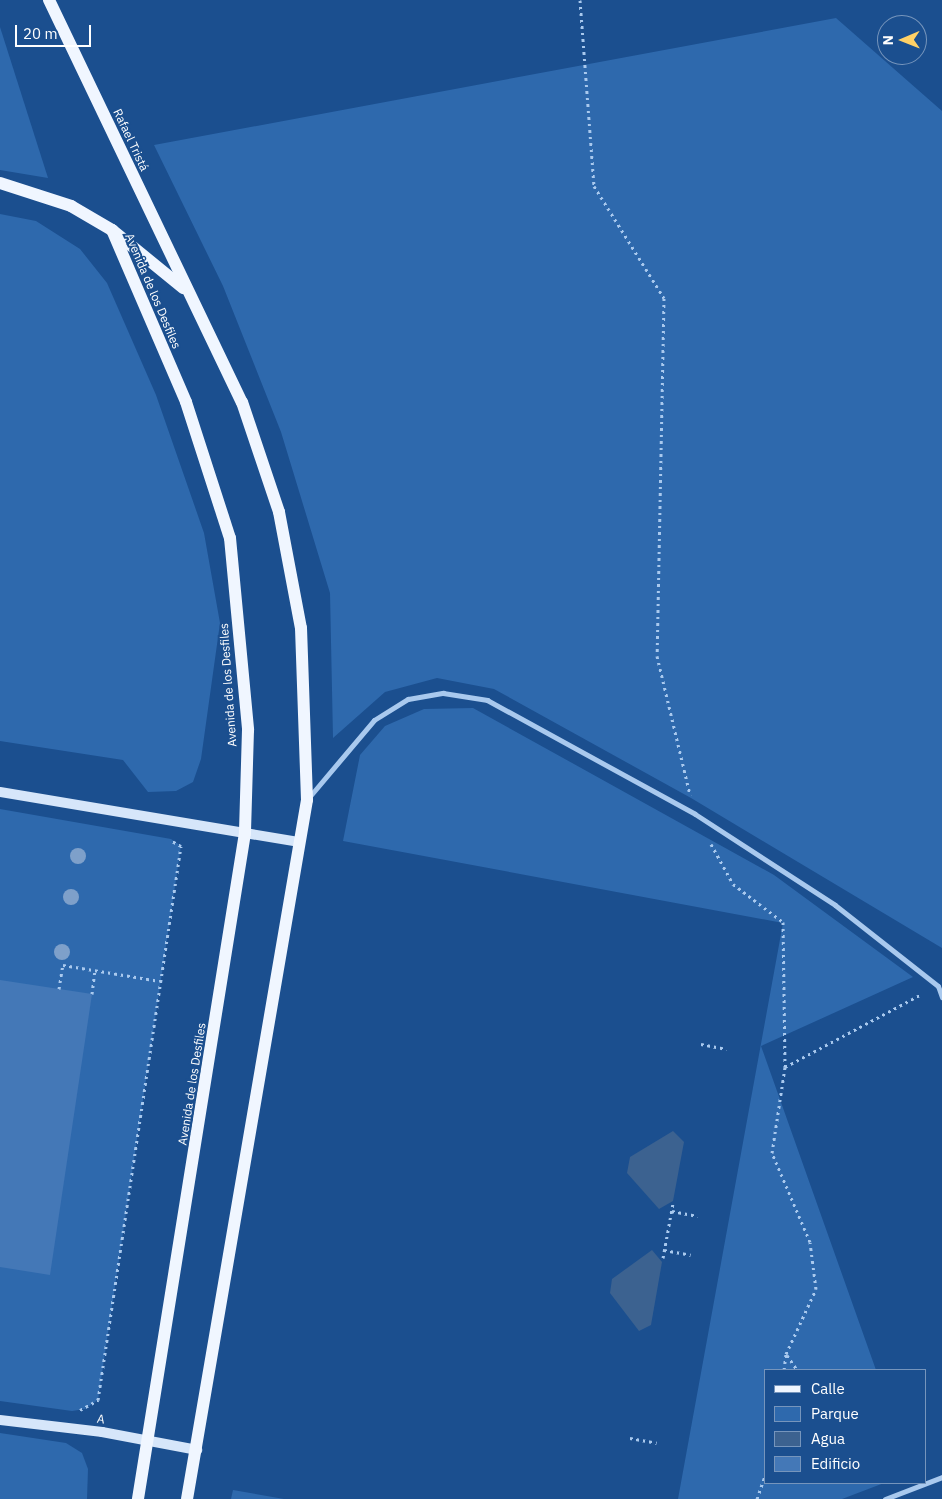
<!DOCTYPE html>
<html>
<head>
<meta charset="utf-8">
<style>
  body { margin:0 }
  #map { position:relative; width:942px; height:1499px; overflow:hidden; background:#1b4f8f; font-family:"IBM Plex Sans",sans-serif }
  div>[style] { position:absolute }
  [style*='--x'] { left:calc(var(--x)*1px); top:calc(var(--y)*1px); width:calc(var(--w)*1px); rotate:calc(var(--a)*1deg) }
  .green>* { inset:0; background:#2e69ad }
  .water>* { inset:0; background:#3c6290 }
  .building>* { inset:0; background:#4478b7 }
  .path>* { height:3px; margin-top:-1.5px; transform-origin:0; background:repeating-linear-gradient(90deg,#a9c9ee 0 2.5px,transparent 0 6.5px) }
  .street>* { height:5px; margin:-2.5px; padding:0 2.5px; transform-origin:2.5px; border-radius:2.5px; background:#a9c9ee }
  .secondary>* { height:10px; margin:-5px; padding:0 5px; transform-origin:5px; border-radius:5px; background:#d6e6fa }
  .primary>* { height:12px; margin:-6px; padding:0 6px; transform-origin:6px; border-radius:6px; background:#f0f6ff }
  .trees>* { width:16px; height:16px; margin:-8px; border-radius:50%; background:#7ea0ca }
  span { translate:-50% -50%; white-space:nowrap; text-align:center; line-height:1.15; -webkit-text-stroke:4px #1b4f8f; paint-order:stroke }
  .street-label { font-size:12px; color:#fff }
  .legend { position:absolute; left:764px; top:1369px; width:162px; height:115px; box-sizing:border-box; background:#1b4f8f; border:1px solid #7695bc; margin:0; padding:6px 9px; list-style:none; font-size:15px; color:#fff }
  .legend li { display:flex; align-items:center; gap:10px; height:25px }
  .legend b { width:25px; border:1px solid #7695bc }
  .north { position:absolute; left:877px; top:15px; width:50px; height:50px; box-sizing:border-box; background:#1b4f8f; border:1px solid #7695bc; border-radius:50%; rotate:269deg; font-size:14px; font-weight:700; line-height:20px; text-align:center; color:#fff }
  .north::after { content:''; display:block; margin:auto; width:18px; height:22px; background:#ffd166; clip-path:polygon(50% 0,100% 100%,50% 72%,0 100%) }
  .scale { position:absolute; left:15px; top:25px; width:76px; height:22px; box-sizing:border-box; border:2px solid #fff; border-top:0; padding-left:6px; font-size:15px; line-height:18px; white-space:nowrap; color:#fff; -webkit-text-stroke:4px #1b4f8f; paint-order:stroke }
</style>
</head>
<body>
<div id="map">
  <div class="green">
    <div style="clip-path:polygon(836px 18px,942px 111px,942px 948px,691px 798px,494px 689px,437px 678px,385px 692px,333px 738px,330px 593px,281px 432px,223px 286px,154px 145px)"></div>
    <div style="clip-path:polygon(0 27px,48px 178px,0 170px)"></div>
    <div style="clip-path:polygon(0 214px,36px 221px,80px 249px,107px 283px,156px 395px,204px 533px,220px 623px,201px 759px,193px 782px,176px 791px,148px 792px,123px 760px,0 741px)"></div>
    <div style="clip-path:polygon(473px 708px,774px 875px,913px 977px,761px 1046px,876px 1370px,766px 1370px,766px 1483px,884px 1483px,842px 1499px,678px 1499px,783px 923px,343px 841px,360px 755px,385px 726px,424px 709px)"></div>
    <div style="clip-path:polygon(0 809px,171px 839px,181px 846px,98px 1400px,85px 1409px,72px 1411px,0 1401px)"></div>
    <div style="clip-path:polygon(0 1433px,66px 1443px,82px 1453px,88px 1469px,87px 1499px,0 1499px)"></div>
    <div style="clip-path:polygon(233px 1490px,284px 1499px,231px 1499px)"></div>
  </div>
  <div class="water">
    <div style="clip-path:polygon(673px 1131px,684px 1142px,673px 1201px,659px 1209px,627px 1173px,630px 1157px)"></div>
    <div style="clip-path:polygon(652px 1250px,662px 1262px,651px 1325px,639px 1331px,610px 1293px,612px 1279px)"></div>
  </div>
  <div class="building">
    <div style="clip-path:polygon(0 980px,92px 994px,50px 1275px,0 1267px)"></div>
  </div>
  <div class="path">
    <div style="--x:580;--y:0;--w:187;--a:85.7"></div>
    <div style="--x:594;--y:186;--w:132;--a:58"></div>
    <div style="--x:664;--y:298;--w:358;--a:91.1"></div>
    <div style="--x:657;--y:656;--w:143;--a:76.6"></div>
    <div style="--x:711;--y:844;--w:46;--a:61.2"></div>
    <div style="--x:733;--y:884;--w:63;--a:37.2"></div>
    <div style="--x:783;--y:922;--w:145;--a:89.2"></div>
    <div style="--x:59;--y:989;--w:24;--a:-81"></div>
    <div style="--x:63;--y:965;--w:98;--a:9.4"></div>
    <div style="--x:92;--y:994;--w:24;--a:-83"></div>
    <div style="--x:701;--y:1044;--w:26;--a:11"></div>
    <div style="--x:672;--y:1211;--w:26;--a:11"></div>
    <div style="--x:664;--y:1250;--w:27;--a:10"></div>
    <div style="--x:663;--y:1258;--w:56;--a:-79.7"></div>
    <div style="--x:787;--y:1355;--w:18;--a:56"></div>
    <div style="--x:784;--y:1370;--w:16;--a:-83"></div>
    <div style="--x:786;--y:1354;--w:72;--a:-65.2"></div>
    <div style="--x:816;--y:1289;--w:47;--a:-97.3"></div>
    <div style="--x:810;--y:1242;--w:97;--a:-113.1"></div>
    <div style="--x:772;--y:1153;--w:87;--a:-81.4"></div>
    <div style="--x:785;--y:1067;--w:155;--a:-28.1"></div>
    <div style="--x:80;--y:1410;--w:21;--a:-29"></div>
    <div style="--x:98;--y:1400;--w:560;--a:-81.48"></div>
    <div style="--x:181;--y:846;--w:10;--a:-151"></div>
    <div style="--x:630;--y:1438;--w:27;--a:10"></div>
    <div style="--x:757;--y:1499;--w:28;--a:-71"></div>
  </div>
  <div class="street">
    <div style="--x:310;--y:796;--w:99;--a:-49.9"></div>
    <div style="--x:374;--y:720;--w:40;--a:-32"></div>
    <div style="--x:408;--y:699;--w:36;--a:-10"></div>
    <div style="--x:443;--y:693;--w:45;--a:9"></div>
    <div style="--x:487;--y:700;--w:237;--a:28.7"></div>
    <div style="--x:695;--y:814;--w:167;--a:33"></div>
    <div style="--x:835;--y:905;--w:131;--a:38.2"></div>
    <div style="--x:938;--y:986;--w:12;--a:70"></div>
    <div style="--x:885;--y:1499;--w:61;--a:-21.1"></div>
  </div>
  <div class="secondary">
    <div style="--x:0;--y:792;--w:304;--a:9.5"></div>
    <div style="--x:0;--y:1420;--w:103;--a:6.7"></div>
    <div style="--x:102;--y:1432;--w:97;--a:10.7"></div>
  </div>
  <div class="primary">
    <div style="--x:49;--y:0;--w:446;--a:64.4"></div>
    <div style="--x:242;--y:402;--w:116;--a:71.4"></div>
    <div style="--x:279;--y:512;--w:118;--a:79.3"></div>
    <div style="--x:301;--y:628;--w:172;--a:88"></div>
    <div style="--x:307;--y:800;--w:709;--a:99.74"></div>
    <div style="--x:0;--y:183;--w:75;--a:17.9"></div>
    <div style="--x:71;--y:206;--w:48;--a:30.3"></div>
    <div style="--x:112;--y:230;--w:92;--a:39.2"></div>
    <div style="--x:112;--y:230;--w:187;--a:66.7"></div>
    <div style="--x:186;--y:402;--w:143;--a:72.1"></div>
    <div style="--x:230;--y:538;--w:193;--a:84.6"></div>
    <div style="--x:248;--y:730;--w:103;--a:91.7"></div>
    <div style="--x:245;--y:833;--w:675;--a:99.13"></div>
  </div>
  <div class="trees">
    <div style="left:78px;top:856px"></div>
    <div style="left:71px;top:897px"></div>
    <div style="left:62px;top:952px"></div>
  </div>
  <div class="street-label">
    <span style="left:131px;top:140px;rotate:65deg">Rafael Tristá</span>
    <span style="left:153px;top:291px;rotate:67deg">Avenida de los Desfiles</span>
    <span style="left:228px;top:685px;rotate:-94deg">Avenida de los Desfiles</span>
    <span style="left:192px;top:1084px;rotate:-81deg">Avenida de los Desfiles</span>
    <span style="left:101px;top:1419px;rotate:8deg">A</span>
  </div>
  <ul class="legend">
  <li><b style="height:6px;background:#f0f6ff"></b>Calle</li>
  <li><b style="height:14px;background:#2e69ad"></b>Parque</li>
  <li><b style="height:14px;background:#3c6290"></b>Agua</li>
  <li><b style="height:14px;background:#4478b7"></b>Edificio</li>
  </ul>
  <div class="north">N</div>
  <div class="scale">20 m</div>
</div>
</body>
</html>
